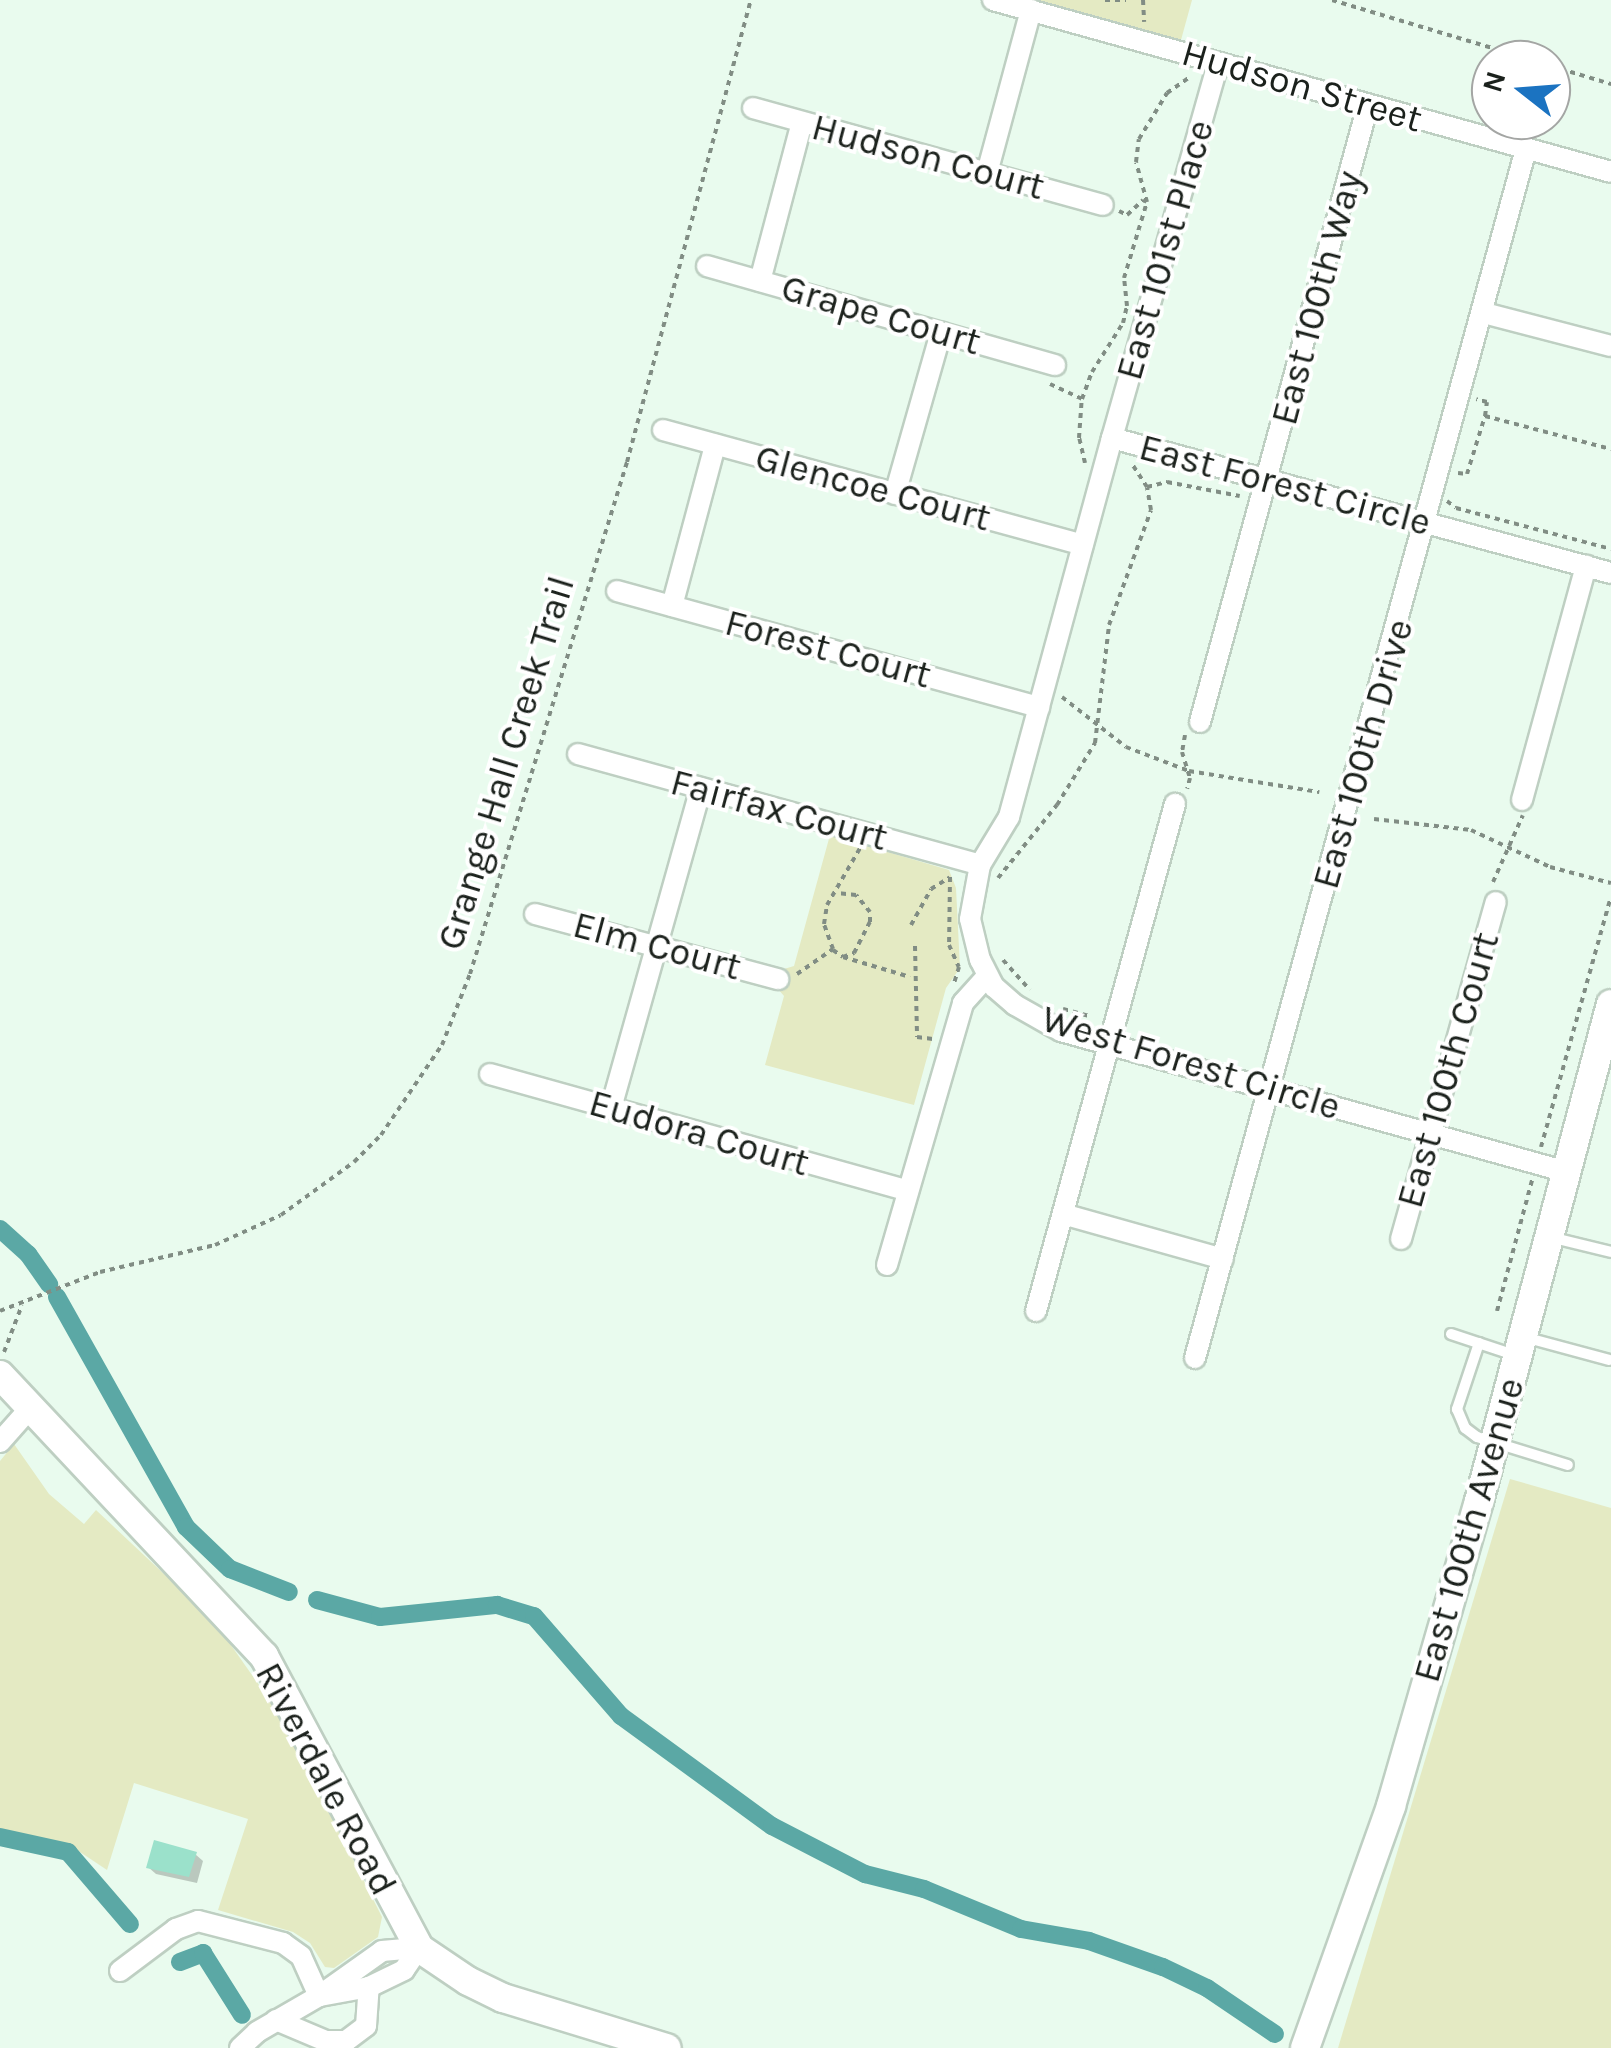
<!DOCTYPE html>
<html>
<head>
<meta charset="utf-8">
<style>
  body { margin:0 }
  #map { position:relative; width:1611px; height:2048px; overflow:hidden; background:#e9fbee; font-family:Karla,sans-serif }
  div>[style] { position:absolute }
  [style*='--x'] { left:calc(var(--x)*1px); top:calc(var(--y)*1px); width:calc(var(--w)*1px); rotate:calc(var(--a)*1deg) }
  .green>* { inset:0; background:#e4eac3 }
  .shadow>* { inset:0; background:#0003 }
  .canal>* { height:18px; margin:-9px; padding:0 9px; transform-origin:9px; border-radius:9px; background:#5ba8a5 }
  .building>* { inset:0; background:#9be1cb }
  .path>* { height:4px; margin-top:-2px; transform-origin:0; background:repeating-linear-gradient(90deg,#818d84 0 5px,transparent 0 10px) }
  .roads { filter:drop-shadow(2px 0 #becfc2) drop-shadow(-2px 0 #becfc2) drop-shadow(0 2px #becfc2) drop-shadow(0 -2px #becfc2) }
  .lane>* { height:10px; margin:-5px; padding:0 5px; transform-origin:5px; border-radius:5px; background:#fff }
  .street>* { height:20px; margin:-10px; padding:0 10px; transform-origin:10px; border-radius:10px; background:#fff }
  .secondary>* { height:28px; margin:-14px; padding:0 14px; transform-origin:14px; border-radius:14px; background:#fff }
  span { translate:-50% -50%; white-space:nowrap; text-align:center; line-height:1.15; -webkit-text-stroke:8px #fff; paint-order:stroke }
  .street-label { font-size:38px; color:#1b211c }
  .north { position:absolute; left:1471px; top:40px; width:100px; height:100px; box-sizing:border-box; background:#fff; border:2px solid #a4a6a4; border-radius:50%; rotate:287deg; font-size:28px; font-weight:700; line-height:40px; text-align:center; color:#1b211c }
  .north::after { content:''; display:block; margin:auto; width:35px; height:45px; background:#1b73c1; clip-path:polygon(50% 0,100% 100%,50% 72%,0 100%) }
</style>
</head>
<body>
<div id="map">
  <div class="green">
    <div style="clip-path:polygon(1036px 0,1192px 0,1181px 40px)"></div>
    <div style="clip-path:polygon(830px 835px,949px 870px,956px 888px,960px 968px,946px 988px,914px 1105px,765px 1065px,784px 996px,778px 989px,784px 969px,794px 966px)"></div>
    <div style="clip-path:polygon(14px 1444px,49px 1494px,84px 1524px,96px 1510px,214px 1621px,283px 1719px,382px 1917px,378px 1937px,334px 1968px,325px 1967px,310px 1943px,293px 1932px,218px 1910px,248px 1819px,134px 1783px,107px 1870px,68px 1844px,0 1830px,0 1461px)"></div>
    <div style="clip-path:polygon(1510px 1479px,1611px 1508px,1611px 2048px,1338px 2048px)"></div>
  </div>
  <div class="shadow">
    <div style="clip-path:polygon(195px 1854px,203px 1861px,197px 1883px,156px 1874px,148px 1867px)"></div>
  </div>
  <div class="canal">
    <div style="--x:0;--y:1229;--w:38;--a:42"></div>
    <div style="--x:28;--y:1254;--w:37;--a:55"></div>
    <div style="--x:57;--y:1297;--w:264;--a:60.7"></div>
    <div style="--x:186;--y:1527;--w:61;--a:43.7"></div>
    <div style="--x:230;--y:1569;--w:63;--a:21.3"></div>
    <div style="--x:317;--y:1600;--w:65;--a:15.1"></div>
    <div style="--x:380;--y:1617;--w:118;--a:-5.9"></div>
    <div style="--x:497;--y:1605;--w:39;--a:17"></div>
    <div style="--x:534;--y:1616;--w:133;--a:49"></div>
    <div style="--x:621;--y:1716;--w:187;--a:36.1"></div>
    <div style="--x:772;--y:1826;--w:105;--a:27.3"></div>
    <div style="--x:865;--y:1874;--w:61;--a:14.3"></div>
    <div style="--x:924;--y:1889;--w:105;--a:22.4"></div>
    <div style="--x:1021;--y:1929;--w:69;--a:10"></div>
    <div style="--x:1089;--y:1941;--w:78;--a:19.4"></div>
    <div style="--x:1163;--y:1967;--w:49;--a:25.5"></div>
    <div style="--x:1207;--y:1988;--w:82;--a:34.1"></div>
    <div style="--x:0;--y:1837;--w:70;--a:12.4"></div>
    <div style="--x:68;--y:1852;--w:95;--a:49.3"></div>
    <div style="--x:180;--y:1962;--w:25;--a:-21"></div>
    <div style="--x:203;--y:1953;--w:73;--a:57.8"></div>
  </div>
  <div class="building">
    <div style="clip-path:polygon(154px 1840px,197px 1852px,189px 1877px,146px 1868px)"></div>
  </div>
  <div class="path">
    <div style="--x:1105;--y:0;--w:21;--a:0"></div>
    <div style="--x:1143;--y:0;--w:22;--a:87"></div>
    <div style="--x:1332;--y:0;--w:209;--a:16.7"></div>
    <div style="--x:1551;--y:66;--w:63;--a:16.7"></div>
    <div style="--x:1119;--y:211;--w:9;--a:27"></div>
    <div style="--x:1127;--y:215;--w:22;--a:-43"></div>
    <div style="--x:1143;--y:200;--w:4;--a:27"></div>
    <div style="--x:1050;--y:384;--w:35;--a:25"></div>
    <div style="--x:1485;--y:416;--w:130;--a:14.7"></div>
    <div style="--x:1085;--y:463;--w:26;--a:-103"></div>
    <div style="--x:1079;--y:438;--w:39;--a:-86"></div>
    <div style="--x:1082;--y:399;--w:29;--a:-70"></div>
    <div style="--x:1092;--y:372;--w:58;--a:-57.7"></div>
    <div style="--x:1123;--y:323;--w:17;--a:-77"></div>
    <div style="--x:1127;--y:306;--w:28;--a:-96"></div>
    <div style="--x:1124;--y:278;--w:79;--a:-73.2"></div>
    <div style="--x:1147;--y:202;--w:41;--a:-105.4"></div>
    <div style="--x:1136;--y:162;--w:23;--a:-83"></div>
    <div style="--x:1139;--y:139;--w:54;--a:-58.7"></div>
    <div style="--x:1167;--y:93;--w:29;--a:-35"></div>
    <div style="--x:1458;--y:473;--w:9;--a:6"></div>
    <div style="--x:1467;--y:474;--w:61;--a:-72.8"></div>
    <div style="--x:1485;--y:416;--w:14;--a:-82"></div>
    <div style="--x:1487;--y:402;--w:11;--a:-165"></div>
    <div style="--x:1147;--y:487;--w:21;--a:-14"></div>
    <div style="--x:1167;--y:482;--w:74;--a:10.9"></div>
    <div style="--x:1447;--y:501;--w:11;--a:38"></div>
    <div style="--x:1456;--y:508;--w:160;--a:14.8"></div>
    <div style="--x:1062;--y:697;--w:81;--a:38"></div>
    <div style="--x:1126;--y:747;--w:67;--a:20.9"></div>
    <div style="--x:1189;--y:771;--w:132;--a:9.2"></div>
    <div style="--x:1185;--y:735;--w:17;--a:100"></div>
    <div style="--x:1182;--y:752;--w:27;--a:73"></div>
    <div style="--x:1190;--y:778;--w:11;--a:105"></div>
    <div style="--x:1374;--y:819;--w:98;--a:6.5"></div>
    <div style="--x:1471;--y:830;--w:87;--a:25.1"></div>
    <div style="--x:1550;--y:867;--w:63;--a:14.7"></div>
    <div style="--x:998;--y:878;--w:94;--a:-51.1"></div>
    <div style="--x:1057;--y:805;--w:73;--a:-58.5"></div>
    <div style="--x:1095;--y:743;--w:119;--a:-83.2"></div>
    <div style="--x:1109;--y:625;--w:122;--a:-69.9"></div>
    <div style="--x:1151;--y:510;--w:23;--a:-100"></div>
    <div style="--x:1147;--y:487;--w:27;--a:-123"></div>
    <div style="--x:1493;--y:882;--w:73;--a:-65.9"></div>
    <div style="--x:911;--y:925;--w:41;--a:-60.9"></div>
    <div style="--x:931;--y:889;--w:22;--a:-32"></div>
    <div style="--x:950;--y:877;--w:68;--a:90.8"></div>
    <div style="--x:949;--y:945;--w:24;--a:66"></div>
    <div style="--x:959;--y:967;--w:17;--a:107"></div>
    <div style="--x:915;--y:946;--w:91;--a:88.7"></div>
    <div style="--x:917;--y:1037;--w:16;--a:7"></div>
    <div style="--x:833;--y:950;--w:12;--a:35"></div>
    <div style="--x:843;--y:957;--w:12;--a:-20"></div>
    <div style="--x:854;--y:953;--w:35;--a:-63"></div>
    <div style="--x:870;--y:922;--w:10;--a:-90"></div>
    <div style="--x:870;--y:912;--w:22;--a:-129"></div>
    <div style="--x:856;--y:895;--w:19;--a:-174"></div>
    <div style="--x:843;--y:957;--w:70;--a:16.6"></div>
    <div style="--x:1003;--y:960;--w:40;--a:48"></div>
    <div style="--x:797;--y:974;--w:44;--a:-34.8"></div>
    <div style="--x:833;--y:949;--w:27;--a:-110"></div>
    <div style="--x:824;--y:924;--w:19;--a:-81"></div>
    <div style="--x:827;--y:905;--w:66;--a:-59.9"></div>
    <div style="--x:1063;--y:1009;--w:27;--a:15"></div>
    <div style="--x:1541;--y:1147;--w:260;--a:-74.4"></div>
    <div style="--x:0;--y:1311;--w:107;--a:-21.3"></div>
    <div style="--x:100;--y:1272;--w:118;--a:-13.2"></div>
    <div style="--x:215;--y:1245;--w:72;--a:-24.4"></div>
    <div style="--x:281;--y:1215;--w:90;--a:-36"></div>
    <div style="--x:354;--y:1162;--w:38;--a:-45"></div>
    <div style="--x:381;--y:1135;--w:109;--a:-55.9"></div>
    <div style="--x:442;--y:1045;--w:76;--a:-68.5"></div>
    <div style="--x:470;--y:974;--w:536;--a:-72.95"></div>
    <div style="--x:627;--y:462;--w:478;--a:-75"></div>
    <div style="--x:1497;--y:1311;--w:136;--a:-75"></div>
    <div style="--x:4;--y:1352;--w:50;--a:-69"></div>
  </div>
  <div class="roads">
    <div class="lane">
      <div style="--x:1550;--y:1237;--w:63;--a:13.8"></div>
      <div style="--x:1451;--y:1334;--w:70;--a:18.4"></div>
      <div style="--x:1524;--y:1337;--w:88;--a:15.1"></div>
      <div style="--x:1479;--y:1343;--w:70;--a:108.4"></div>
      <div style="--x:1457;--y:1409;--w:21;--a:67"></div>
      <div style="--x:1465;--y:1428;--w:15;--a:37"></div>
      <div style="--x:1477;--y:1437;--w:95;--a:17.1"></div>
    </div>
    <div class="street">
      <div style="--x:993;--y:0;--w:641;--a:15.55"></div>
      <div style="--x:753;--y:108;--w:363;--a:15.5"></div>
      <div style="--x:987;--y:173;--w:169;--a:-74.9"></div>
      <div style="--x:707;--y:266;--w:362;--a:15.9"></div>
      <div style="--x:760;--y:281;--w:164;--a:-75.2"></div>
      <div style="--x:1484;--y:313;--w:131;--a:14.6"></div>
      <div style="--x:663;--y:430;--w:435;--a:15.3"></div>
      <div style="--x:1112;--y:438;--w:390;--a:-74.2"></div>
      <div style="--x:895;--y:494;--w:168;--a:-74.1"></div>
      <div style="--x:617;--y:591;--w:438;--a:15.4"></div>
      <div style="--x:672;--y:606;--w:167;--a:-75"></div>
      <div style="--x:1200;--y:722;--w:639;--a:-74.77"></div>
      <div style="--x:578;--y:754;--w:417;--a:15.4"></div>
      <div style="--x:1522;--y:800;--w:243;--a:-74.7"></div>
      <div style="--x:535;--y:914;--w:252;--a:15"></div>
      <div style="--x:490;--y:1074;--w:434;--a:15.6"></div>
      <div style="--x:611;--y:1108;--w:332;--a:-74.3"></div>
      <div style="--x:1567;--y:1172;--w:525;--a:-164.43"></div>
      <div style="--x:1061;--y:1031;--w:53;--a:-150.5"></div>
      <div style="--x:1015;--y:1005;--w:28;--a:-139"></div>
      <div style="--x:994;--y:987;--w:30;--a:-117"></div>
      <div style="--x:980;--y:960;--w:42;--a:-103.7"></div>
      <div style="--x:970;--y:919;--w:55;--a:-79.5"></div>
      <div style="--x:980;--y:865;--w:56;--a:-58.9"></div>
      <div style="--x:1009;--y:817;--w:393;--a:-74.8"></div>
      <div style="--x:1112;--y:438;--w:517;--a:15.14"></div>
      <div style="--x:1063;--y:1214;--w:166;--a:15.7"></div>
      <div style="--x:1401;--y:1239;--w:350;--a:-74.3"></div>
      <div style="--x:887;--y:1265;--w:273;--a:-73.8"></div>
      <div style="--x:963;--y:1003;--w:36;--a:-48"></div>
      <div style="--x:1036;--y:1311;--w:526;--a:-74.67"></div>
      <div style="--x:1195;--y:1358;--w:1253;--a:-74.69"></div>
      <div style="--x:0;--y:1442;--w:47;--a:-48.5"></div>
      <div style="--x:120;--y:1971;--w:70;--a:-36.9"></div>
      <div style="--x:176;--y:1929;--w:23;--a:-20"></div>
      <div style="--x:198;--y:1921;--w:88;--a:14.5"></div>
      <div style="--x:283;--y:1943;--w:22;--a:36"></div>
      <div style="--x:301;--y:1956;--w:44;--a:65.8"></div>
      <div style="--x:320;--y:1996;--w:50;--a:-10.4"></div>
      <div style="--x:369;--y:1987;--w:39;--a:-26"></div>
      <div style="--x:404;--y:1970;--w:27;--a:-56"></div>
      <div style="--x:276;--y:2020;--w:54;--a:22.8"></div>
      <div style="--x:326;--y:2041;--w:20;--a:0"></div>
      <div style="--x:346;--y:2041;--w:25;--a:-37"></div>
      <div style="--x:366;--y:2026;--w:39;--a:-86"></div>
      <div style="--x:240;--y:2048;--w:23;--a:-43"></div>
      <div style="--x:257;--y:2032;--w:72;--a:-30.1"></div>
      <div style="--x:319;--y:1996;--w:77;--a:-35.5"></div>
      <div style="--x:382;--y:1951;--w:37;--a:-5"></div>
    </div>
    <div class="secondary">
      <div style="--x:0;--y:1375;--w:386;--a:46.8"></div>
      <div style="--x:264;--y:1656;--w:331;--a:62"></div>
      <div style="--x:419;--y:1948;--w:59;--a:34"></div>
      <div style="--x:468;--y:1981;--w:39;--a:26"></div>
      <div style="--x:503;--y:1998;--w:171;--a:17"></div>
      <div style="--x:1305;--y:2048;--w:257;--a:-70.4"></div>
      <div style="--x:1391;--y:1806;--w:317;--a:-73.9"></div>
      <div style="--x:1479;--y:1501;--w:514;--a:-75.13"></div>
    </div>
  </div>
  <div class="street-label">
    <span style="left:1302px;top:86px;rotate:16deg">Hudson Street</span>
    <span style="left:928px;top:157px;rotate:15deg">Hudson Court</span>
    <span style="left:1165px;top:250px;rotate:-74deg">East 101st Place</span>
    <span style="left:1317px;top:298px;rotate:-75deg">East 100th Way</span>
    <span style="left:881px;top:315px;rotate:16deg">Grape Court</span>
    <span style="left:1285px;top:485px;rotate:15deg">East Forest Circle</span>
    <span style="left:873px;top:488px;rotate:15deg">Glencoe Court</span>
    <span style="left:828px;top:649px;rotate:15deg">Forest Court</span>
    <span style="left:1363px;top:754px;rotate:-74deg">East 100th Drive</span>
    <span style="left:506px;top:763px;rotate:-73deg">Grange Hall Creek Trail</span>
    <span style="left:779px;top:810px;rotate:15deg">Fairfax Court</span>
    <span style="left:657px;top:946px;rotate:15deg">Elm Court</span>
    <span style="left:1191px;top:1063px;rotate:17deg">West Forest Circle</span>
    <span style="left:1448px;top:1070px;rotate:-74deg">East 100th Court</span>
    <span style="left:699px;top:1133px;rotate:16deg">Eudora Court</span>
    <span style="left:1469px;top:1530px;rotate:-74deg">East 100th Avenue</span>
    <span style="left:326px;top:1779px;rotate:62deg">Riverdale Road</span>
  </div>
  <div class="north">N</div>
</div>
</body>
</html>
